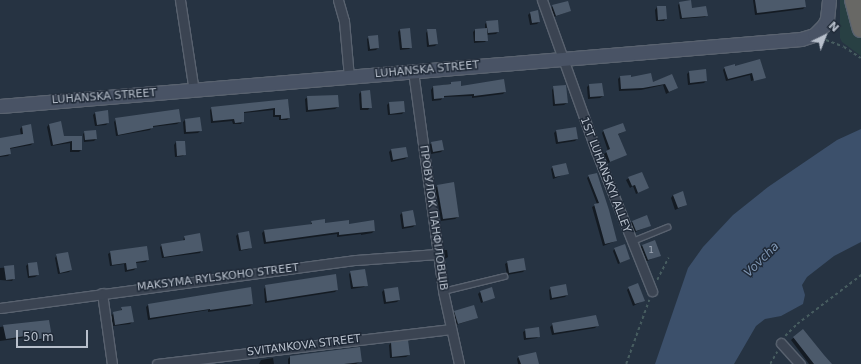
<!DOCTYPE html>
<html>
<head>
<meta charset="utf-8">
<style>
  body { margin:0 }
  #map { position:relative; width:861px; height:364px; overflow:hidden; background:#263342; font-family:"DejaVu Sans",sans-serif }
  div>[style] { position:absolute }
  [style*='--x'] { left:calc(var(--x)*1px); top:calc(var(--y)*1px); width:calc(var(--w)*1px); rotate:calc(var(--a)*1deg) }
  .green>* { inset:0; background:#284043 }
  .water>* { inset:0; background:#3c506b }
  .shadow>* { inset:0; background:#0007 }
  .building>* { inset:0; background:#4c5a6b }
  .path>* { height:1.5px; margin-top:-0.75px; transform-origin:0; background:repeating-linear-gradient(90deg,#475d60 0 3px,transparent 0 6px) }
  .roads { filter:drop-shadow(1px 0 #59626f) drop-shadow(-1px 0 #59626f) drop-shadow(0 1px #59626f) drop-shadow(0 -1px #59626f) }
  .service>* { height:4.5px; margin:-2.25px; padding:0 2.25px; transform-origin:2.25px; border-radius:2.25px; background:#3b4452 }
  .minor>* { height:9px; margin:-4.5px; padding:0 4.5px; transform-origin:4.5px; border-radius:4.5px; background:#3b4452 }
  .secondary>* { height:13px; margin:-6.5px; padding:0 6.5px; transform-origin:6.5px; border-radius:6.5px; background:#495365 }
  .trunk>* { height:16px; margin:-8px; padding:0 8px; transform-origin:8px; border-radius:8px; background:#686865 }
  span { translate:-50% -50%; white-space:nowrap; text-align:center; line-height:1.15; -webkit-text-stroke:3px #1f2937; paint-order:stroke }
  .number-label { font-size:9px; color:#9da6b4 }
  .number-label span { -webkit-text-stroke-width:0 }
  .street-label { font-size:11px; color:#b8c0cc }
  .water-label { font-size:12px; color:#7f96b3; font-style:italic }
  .north { position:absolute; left:805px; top:16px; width:40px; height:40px; -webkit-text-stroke:3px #1f2937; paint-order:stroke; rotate:43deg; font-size:11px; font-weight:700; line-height:16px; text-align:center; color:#b8c0cc }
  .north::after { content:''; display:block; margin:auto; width:14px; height:18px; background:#b8c0cc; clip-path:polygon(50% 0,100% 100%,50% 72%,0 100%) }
  .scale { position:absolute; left:16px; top:330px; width:72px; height:18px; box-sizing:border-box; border:2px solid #b8c0cc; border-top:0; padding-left:5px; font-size:12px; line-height:14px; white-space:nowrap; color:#b8c0cc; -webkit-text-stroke:3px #1f2937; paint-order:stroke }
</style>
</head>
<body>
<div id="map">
  <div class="green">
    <div style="clip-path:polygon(840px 0,849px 0,861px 32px,861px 56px,842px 42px,840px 38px)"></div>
  </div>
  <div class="water">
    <div style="clip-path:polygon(861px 129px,861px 242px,834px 256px,807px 277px,802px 285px,805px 295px,803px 304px,781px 316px,765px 319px,756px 326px,734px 364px,655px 364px,688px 268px,703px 247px,733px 215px,768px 187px,837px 140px)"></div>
  </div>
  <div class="shadow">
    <div style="clip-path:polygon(753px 0,804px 0,805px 7px,803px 9px,755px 15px)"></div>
    <div style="clip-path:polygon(680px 3px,691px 9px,707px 15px,705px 17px,680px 19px,678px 5px)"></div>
    <div style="clip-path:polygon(553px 6px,570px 11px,554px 17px,551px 9px)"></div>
    <div style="clip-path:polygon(657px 7px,666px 18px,664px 21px,656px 21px,655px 10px)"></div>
    <div style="clip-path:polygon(530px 13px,539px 22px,537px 24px,530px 25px,528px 15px)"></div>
    <div style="clip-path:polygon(487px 22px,498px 32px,496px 34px,486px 35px,487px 40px,485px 42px,474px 43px,473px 32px,475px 30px,485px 29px,485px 24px)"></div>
    <div style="clip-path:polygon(400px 30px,411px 47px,409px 49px,400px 50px,398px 32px)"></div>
    <div style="clip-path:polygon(428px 30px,437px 44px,435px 46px,427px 47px,426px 33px)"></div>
    <div style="clip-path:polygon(369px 37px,378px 48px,376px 50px,368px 51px,367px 39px)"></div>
    <div style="clip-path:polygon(760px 60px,763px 77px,751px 81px,750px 75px,726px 81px,723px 70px,725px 67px,735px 67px)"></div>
    <div style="clip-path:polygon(689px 72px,706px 81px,704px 83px,688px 85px,687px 74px)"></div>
    <div style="clip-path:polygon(671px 75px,677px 88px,666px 94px,663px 85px,641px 90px,619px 91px,618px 79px,620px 77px,630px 77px,630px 79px,652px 83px)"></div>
    <div style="clip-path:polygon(460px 82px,460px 87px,505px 92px,503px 94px,472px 98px,472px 96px,443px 97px,441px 100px,432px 101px,431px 90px,433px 87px)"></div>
    <div style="clip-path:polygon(589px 85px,603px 96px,600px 98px,588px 99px,587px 87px)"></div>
    <div style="clip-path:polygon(554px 87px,567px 103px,564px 105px,553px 106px,552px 90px)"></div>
    <div style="clip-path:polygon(361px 92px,370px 107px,368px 110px,360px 110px,359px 94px)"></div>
    <div style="clip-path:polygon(308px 97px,338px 107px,335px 109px,306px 112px,305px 99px)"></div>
    <div style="clip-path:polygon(288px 100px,289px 118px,287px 120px,279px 120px,279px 117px,273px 117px,273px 110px,243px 113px,243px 121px,241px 124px,233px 124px,232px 121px,211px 123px,210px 110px,212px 108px)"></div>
    <div style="clip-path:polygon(389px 103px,404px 112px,402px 114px,388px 115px,387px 105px)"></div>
    <div style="clip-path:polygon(95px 113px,108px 123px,106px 125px,95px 126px,93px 115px)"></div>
    <div style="clip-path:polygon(116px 119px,180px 122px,177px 124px,152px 127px,150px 130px,116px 136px,114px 122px)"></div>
    <div style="clip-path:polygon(185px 120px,201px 130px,198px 133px,184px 134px,183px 122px)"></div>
    <div style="clip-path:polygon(49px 124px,63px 137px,81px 137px,81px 150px,79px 152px,70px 152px,70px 143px,51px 146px,47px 127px)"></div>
    <div style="clip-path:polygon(22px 127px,33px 143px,31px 145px,9px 149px,10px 154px,8px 156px,0 157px,0 139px,21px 136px,20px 129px)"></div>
    <div style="clip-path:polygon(604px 130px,625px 131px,617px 135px,625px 155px,608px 163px,604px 154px,608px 151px,602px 133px)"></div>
    <div style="clip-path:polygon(556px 131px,577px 139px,575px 141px,556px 144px,554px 133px)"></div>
    <div style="clip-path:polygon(85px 132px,96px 139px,94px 141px,84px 142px,83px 134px)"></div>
    <div style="clip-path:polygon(176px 142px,185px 154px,183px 156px,175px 157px,174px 145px)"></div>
    <div style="clip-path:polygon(432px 143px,443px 150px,441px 152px,431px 154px,429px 145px)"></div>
    <div style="clip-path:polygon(391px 150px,407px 157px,405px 159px,391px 162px,389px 152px)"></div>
    <div style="clip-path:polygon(553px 167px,568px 173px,553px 179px,551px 169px)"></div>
    <div style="clip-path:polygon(589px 176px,616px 241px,603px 246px,592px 207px,597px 204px,587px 178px)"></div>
    <div style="clip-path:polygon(629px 178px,648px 188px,636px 194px,633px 186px,630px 188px,626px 180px)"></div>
    <div style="clip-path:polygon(438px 186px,458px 217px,455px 219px,441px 221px,435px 188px)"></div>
    <div style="clip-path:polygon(673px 195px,686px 205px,675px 210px,671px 198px)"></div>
    <div style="clip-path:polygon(402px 213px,415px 225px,413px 227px,402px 229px,400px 215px)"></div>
    <div style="clip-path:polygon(312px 222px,348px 225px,374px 231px,372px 233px,361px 235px,361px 234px,337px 237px,337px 234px,264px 244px,262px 233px,264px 231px,310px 225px)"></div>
    <div style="clip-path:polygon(632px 222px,649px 226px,633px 233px,630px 224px)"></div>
    <div style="clip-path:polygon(238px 234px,251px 247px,249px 249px,239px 251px,236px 236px)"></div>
    <div style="clip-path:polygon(184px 237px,202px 250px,200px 253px,162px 258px,160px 247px,162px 245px,183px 242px)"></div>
    <div style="clip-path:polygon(642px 245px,660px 255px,645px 262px,640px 248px)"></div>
    <div style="clip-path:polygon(615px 248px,629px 259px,618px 264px,613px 251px)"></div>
    <div style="clip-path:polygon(444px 250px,447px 250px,448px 257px,443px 260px,442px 252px)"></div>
    <div style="clip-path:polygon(111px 252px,148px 259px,146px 262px,135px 263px,136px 268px,134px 270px,125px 272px,124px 264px,110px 266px,108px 254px)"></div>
    <div style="clip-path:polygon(57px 255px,71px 270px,69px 272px,58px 274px,55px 258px)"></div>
    <div style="clip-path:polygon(508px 262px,525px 270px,523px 272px,507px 275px,505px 264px)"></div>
    <div style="clip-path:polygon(28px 264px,38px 275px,35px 277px,28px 278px,26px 266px)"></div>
    <div style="clip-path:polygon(13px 267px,14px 278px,12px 281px,0 280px,0 268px)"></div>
    <div style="clip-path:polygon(351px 272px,366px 285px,364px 287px,351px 289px,349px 274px)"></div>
    <div style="clip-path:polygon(266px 286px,337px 290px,335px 292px,265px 303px,264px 289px)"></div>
    <div style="clip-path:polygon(551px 288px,567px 295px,565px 297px,550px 300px,549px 290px)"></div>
    <div style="clip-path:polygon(629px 288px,643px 300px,641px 302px,633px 306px,627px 290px)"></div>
    <div style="clip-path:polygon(384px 290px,399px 300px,397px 302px,384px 304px,382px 292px)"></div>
    <div style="clip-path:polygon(480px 292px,494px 297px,481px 303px,478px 294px)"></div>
    <div style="clip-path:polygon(252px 304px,250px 306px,208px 312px,208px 310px,148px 320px,146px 307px,148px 305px)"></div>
    <div style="clip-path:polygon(122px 308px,133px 321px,130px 324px,113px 326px,111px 315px,120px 312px)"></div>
    <div style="clip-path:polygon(455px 312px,477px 318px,456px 325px,452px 314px)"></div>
    <div style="clip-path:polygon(20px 324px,50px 337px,48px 339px,31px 341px,30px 337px,0 341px,0 327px)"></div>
    <div style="clip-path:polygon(553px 324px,598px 325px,595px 328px,552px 335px,550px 327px)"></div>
    <div style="clip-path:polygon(526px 330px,539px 336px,537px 338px,524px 340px,523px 332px)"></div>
    <div style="clip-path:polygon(803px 330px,827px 364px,809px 364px,791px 340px)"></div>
    <div style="clip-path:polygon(407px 341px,409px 355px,406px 357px,390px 358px,389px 345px,391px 343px)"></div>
    <div style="clip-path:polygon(519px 356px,537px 364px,518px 364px,517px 359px)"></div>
    <div style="clip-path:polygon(290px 357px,361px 361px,356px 364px,288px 364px,288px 359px)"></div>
    <div style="clip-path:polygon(273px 358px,274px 364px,259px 364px,261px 360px)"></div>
  </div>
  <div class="building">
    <div style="clip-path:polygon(691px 0,692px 8px,706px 6px,708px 16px,682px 18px,679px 2px)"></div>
    <div style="clip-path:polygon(755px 0,805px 0,806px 7px,757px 13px)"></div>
    <div style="clip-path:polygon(568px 1px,571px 11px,556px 16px,552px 5px)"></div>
    <div style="clip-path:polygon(657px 6px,666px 6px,667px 19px,658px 20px)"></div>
    <div style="clip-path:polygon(538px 10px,540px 22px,532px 23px,530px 12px)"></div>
    <div style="clip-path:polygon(498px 20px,499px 32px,488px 33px,486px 21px)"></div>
    <div style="clip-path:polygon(410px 28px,412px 48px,402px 48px,400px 29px)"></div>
    <div style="clip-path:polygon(487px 28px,488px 41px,475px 41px,475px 29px)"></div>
    <div style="clip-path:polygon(427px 29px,436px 29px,438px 44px,429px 45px)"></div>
    <div style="clip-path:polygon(378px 35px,379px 48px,370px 49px,368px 36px)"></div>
    <div style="clip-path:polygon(760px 59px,766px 78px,754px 81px,752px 73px,728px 79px,724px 67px,735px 64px,735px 66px)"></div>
    <div style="clip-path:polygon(706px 69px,707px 81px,690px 83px,689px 71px)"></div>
    <div style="clip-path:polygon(651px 73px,653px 82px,672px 74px,678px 88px,669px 92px,665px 84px,643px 88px,621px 89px,620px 76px,631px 75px,631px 77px)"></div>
    <div style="clip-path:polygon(504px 79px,506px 92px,474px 96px,474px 94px,444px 96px,444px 98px,434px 99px,433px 86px,451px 84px,451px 82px,461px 81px,461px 86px)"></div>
    <div style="clip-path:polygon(602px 83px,604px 96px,590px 97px,589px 84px)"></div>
    <div style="clip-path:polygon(566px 85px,568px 103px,555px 104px,553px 86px)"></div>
    <div style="clip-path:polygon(370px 90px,372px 108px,362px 108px,361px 91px)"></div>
    <div style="clip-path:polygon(338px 95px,339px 107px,308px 110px,307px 96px)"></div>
    <div style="clip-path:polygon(288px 99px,290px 118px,281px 119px,281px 115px,275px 115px,275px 108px,244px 112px,244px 122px,235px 123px,234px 119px,213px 121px,211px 107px)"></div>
    <div style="clip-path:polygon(404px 101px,405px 112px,390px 114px,389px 102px)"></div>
    <div style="clip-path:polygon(179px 109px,181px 122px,153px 126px,153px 128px,118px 135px,115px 118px)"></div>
    <div style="clip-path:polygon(108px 110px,109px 123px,97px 125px,95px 112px)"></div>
    <div style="clip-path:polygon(200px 117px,202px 131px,186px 132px,185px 119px)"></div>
    <div style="clip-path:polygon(61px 121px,64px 136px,82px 136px,82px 150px,72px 150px,72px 141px,53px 145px,49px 124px)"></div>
    <div style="clip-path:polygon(623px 123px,626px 131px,618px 134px,627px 155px,610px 162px,606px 151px,610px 149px,603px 130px)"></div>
    <div style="clip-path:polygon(31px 124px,34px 143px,10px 148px,11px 154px,0 156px,0 138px,23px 134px,22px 126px)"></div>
    <div style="clip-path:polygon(576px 127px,578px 139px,558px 142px,556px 130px)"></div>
    <div style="clip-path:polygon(96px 130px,97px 139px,85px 140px,84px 131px)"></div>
    <div style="clip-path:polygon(442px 140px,444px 150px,433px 152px,431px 142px)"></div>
    <div style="clip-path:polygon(176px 141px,185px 141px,186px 155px,177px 156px)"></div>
    <div style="clip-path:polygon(406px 147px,408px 157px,393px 160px,391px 149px)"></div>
    <div style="clip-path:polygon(566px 163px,569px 174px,555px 177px,552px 166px)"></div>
    <div style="clip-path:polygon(642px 172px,649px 188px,638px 193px,635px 185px,632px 186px,628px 177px)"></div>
    <div style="clip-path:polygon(597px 173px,609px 210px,617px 241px,605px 244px,594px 204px,599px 203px,588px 175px)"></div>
    <div style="clip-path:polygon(454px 182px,459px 217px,443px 219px,437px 185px)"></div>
    <div style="clip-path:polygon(683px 191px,687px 205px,678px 208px,673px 195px)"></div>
    <div style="clip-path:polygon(413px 210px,416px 225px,404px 227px,402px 212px)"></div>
    <div style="clip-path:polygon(647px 215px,651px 226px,636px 231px,632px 221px)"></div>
    <div style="clip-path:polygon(325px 219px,325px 223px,349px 220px,349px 224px,374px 220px,375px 231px,339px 235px,339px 232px,266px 242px,264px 230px,312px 224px,311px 221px)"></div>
    <div style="clip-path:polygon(249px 231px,252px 248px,241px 250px,238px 233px)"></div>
    <div style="clip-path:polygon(200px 233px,203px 251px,164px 257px,161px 244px,185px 240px,184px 236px)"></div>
    <div style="clip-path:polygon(655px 240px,661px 256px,648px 260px,642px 245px)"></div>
    <div style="clip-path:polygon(625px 244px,630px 259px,620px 263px,614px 248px)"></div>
    <div style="clip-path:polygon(147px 246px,149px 260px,136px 262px,137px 268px,127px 270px,126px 263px,112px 265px,110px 251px)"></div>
    <div style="clip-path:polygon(68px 252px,72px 270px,60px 273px,56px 254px)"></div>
    <div style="clip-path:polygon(524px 258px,526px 270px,509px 273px,507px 261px)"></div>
    <div style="clip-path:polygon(37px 262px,39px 275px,29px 276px,28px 263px)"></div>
    <div style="clip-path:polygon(14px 265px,15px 279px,6px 280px,4px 266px)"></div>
    <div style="clip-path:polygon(365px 269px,368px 286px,353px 287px,350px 271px)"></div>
    <div style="clip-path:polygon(336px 274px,338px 290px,267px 301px,265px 285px)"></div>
    <div style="clip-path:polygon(638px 283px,645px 301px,635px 304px,628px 287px)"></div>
    <div style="clip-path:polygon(566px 284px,568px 295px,552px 298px,550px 287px)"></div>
    <div style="clip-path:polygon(251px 287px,253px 304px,210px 310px,210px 309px,150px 318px,148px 304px)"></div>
    <div style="clip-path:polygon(398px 287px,400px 300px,386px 302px,384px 289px)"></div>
    <div style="clip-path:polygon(492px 287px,495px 298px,483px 302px,480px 291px)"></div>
    <div style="clip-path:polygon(474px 305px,478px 318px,458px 324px,454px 311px)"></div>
    <div style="clip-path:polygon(131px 306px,134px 322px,115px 325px,113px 312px,122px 310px,121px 307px)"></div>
    <div style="clip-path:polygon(596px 315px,599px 326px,554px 333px,552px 323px)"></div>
    <div style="clip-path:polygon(49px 320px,52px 337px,33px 340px,32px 335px,6px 339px,3px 325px)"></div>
    <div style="clip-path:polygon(539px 327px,540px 337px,526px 338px,525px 329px)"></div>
    <div style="clip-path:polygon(803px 329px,824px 355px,832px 364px,814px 364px,793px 337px)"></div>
    <div style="clip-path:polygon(408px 340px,410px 355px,392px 357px,391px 342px)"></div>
    <div style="clip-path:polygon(360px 347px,362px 362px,344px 364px,290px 364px,290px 356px)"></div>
    <div style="clip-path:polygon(536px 352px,539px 364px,521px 364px,518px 356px)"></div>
  </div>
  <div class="path">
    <div style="--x:826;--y:40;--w:19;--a:21"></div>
    <div style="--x:844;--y:47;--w:20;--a:33"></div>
    <div style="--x:657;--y:280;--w:25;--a:-63"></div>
    <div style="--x:785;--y:336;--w:17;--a:-45"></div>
    <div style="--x:797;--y:324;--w:81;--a:-37.4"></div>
    <div style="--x:626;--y:364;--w:68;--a:-70.2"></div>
    <div style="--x:770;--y:364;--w:14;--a:-60"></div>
  </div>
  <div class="roads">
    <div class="service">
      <div style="--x:632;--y:241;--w:38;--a:-22"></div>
      <div style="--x:443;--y:291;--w:63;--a:-13.8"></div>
    </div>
    <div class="minor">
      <div style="--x:180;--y:0;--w:92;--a:81.3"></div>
      <div style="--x:338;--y:0;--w:22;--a:74"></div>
      <div style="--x:344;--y:21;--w:56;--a:84.9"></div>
      <div style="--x:542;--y:0;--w:160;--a:70.3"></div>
      <div style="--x:596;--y:151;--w:151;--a:68.2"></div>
      <div style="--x:413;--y:71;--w:222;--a:82.2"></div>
      <div style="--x:443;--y:291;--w:75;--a:77.6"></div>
      <div style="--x:102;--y:293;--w:72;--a:82"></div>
      <div style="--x:0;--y:308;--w:359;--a:-7.7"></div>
      <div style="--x:356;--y:260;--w:81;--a:-4.2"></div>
      <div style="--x:781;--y:343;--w:28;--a:48"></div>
      <div style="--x:157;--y:364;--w:296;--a:-6.8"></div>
    </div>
    <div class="secondary">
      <div style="--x:0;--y:106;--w:804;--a:-4.78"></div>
      <div style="--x:801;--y:39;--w:14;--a:-17"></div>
      <div style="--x:814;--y:35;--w:14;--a:-45"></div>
      <div style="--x:824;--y:25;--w:7;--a:-63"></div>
      <div style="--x:827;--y:19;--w:19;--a:-84"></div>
    </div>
    <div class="trunk">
      <div style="--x:853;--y:0;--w:30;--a:75"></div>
    </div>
  </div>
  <div class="number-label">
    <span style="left:651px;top:250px">1</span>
  </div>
  <div class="street-label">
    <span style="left:427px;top:70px;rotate:-5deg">LUHANSKA STREET</span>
    <span style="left:104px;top:97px;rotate:-4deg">LUHANSKA STREET</span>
    <span style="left:605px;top:175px;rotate:69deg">1ST LUHANSKYI ALLEY</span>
    <span style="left:433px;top:218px;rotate:82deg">ПРОВУЛОК ПАНФІЛОВЦІВ</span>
    <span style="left:218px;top:278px;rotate:-7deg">MAKSYMA RYLSKOHO STREET</span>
    <span style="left:304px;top:346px;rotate:-7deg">SVITANKOVA STREET</span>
  </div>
  <div class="water-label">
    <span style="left:762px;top:260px;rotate:-45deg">Vovcha</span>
  </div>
  <div class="north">N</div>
  <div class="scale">50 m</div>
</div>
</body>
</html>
